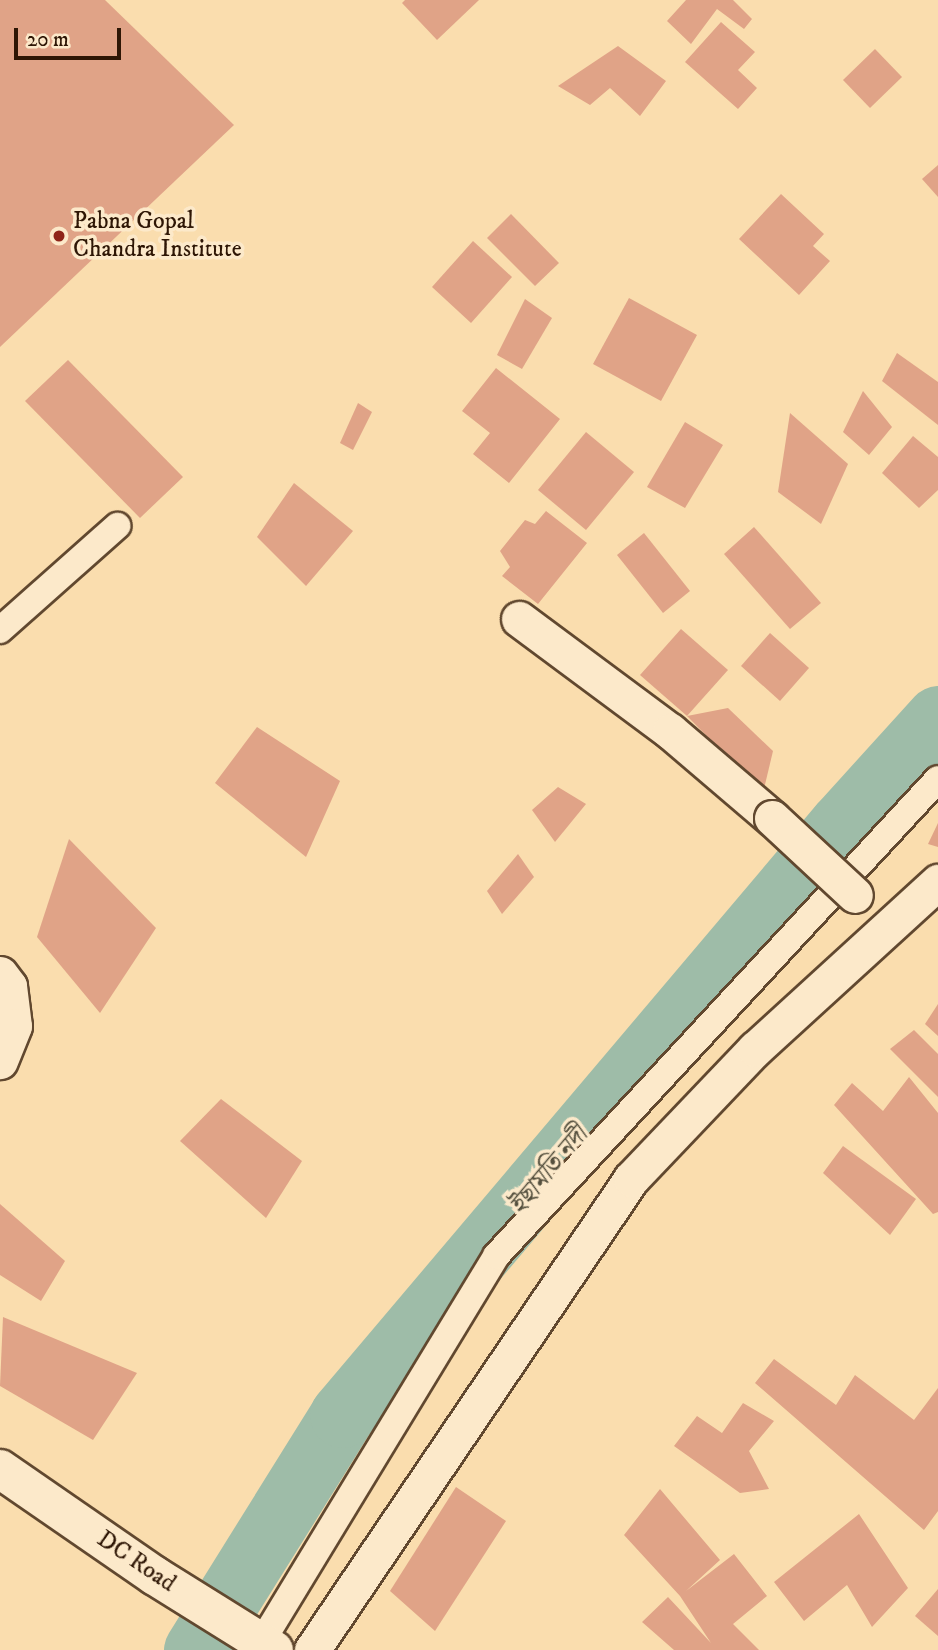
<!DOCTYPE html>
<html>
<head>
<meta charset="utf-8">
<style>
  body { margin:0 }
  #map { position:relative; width:938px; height:1650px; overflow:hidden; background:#faddae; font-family:"IM FELL DW Pica","Noto Serif Bengali",serif }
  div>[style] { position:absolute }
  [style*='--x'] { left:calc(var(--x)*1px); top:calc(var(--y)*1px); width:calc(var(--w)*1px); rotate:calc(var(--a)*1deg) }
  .river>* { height:65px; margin:-32.5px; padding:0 32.5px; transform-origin:32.5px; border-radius:32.5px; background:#9ebca8 }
  .building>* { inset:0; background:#e0a387 }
  .roads { filter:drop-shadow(2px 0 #61482f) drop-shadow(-2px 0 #61482f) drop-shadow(0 2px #61482f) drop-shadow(0 -2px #61482f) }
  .pedestrian>* { height:26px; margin:-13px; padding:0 13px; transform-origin:13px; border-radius:13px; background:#fce9ca }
  .minor>* { height:35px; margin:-17.5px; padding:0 17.5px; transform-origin:17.5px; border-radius:17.5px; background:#fce9ca }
  .tertiary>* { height:38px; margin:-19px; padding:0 19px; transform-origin:19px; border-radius:19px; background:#fce9ca }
  .bridges { filter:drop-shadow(2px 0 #61482f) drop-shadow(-2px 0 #61482f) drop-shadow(0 2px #61482f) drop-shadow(0 -2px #61482f) }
  .minor-bridge>* { height:35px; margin:-17.5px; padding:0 17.5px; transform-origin:17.5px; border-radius:17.5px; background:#fce9ca }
  .dots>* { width:19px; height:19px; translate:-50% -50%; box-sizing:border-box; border:4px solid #fce9ca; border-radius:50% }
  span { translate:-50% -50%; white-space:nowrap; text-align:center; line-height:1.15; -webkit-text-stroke:7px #fce9ca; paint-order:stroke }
  .poi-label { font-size:24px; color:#2e1605 }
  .left { translate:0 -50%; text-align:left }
  .street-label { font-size:24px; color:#2e1605 }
  .water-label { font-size:26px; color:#55503e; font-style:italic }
  .scale { position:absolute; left:14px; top:28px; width:107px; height:32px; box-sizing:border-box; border:4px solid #2e1605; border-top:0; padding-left:9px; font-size:21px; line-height:24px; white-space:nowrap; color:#2e1605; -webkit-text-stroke:5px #fce9ca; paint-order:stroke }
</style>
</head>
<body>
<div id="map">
  <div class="river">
    <div style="--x:196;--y:1650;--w:277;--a:-58.1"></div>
    <div style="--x:342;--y:1415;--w:774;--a:-49.77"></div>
    <div style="--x:842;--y:824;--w:143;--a:-47.8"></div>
  </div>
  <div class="building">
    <div style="clip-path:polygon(0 0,105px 0,234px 125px,0 347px)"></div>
    <div style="clip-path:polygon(405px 0,479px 0,437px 40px,402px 3px)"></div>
    <div style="clip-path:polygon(686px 0,733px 0,752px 19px,744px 29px,717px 9px,691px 44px,667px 21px)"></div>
    <div style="clip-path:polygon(721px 22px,755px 52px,738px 70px,757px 88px,738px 109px,685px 62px)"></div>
    <div style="clip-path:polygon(618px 46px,666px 81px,640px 116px,610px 88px,590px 105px,558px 86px)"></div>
    <div style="clip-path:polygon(875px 49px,902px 77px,870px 108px,843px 80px)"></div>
    <div style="clip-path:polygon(938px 165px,938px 197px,922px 179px)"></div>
    <div style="clip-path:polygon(781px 194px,824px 234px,813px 246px,830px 261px,799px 295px,739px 239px)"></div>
    <div style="clip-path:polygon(511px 214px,559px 263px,535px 286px,487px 238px)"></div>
    <div style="clip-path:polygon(473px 241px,512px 277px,471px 323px,432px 287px)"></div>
    <div style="clip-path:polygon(629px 298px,697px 335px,661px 401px,593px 364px)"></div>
    <div style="clip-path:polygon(525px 299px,552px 318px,522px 369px,497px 355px)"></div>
    <div style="clip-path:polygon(897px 353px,938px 382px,938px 425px,882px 381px)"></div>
    <div style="clip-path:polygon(68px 360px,183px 477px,140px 518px,25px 401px)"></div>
    <div style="clip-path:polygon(496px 368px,560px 419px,509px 483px,473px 454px,490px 433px,462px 411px)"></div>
    <div style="clip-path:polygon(863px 391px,892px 427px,869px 455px,843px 432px)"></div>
    <div style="clip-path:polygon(358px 403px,372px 412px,353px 450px,340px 443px)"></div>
    <div style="clip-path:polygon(790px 413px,848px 464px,821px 524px,778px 492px)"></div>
    <div style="clip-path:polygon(685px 422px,723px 445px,685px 508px,647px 487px)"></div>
    <div style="clip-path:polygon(586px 432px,634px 472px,586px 530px,538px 490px)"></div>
    <div style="clip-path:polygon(913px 436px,938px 457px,938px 490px,919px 508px,882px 473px)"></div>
    <div style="clip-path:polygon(294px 483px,353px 531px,306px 586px,257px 537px)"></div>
    <div style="clip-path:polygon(546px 511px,587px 543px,538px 604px,502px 576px,510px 567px,500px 551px,525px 520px,535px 524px)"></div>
    <div style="clip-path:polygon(754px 527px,821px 603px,790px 629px,724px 554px)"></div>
    <div style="clip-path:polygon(644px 533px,690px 591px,663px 613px,617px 555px)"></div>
    <div style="clip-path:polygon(681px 629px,728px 670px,687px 716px,640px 675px)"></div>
    <div style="clip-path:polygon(770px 633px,809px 668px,780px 701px,741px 666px)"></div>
    <div style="clip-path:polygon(728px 708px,773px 751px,763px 793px,687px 716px)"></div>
    <div style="clip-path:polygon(257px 727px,340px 781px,306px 857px,215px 783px)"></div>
    <div style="clip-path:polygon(558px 787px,586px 804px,555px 842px,532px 810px)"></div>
    <div style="clip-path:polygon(938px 823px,938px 847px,928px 844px)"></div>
    <div style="clip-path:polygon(69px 839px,156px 928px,100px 1013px,37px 937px)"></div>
    <div style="clip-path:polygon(518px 854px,534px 877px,502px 914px,487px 891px)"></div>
    <div style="clip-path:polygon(938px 1004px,938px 1036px,925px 1024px)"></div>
    <div style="clip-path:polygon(914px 1030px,938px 1054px,938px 1097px,890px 1049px)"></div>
    <div style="clip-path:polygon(909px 1077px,938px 1113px,938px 1212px,933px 1214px,834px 1105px,852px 1083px,883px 1111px)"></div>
    <div style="clip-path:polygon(221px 1099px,302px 1161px,266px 1218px,180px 1141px)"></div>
    <div style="clip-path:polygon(843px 1146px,916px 1199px,890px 1235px,823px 1173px)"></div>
    <div style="clip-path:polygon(0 1204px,65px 1261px,41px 1301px,0 1275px)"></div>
    <div style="clip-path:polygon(3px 1317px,137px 1373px,93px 1440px,0 1386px)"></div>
    <div style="clip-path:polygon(774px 1359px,836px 1405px,855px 1375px,914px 1420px,938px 1388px,938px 1511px,924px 1530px,755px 1383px)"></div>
    <div style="clip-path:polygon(743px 1403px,774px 1421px,749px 1451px,769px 1489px,740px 1493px,674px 1446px,697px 1416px,722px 1433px)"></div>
    <div style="clip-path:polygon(456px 1487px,506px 1521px,435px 1631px,390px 1591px)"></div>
    <div style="clip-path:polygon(660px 1489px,720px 1560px,686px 1591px,734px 1554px,767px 1596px,733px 1624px,759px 1650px,674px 1650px,642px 1622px,668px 1597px,711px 1643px,680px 1596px,624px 1535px)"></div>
    <div style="clip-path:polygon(859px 1514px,908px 1588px,872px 1627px,847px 1585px,804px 1621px,774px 1582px)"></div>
    <div style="clip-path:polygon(938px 1589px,938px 1636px,915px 1616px)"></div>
  </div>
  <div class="roads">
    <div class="pedestrian">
      <div style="--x:0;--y:630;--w:157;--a:-41.6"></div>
      <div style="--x:261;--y:1643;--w:453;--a:-58.7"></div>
      <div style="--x:496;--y:1256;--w:650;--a:-47.18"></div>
    </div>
    <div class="minor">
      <div style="--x:519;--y:619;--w:188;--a:36.6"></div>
      <div style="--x:670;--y:731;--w:134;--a:40.5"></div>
      <div style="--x:0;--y:974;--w:15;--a:53"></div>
      <div style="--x:9;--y:986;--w:40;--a:82.9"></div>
      <div style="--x:14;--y:1026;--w:38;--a:112"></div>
      <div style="--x:312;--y:1650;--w:569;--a:-55.89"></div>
      <div style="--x:631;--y:1179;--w:180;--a:-46.4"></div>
      <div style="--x:755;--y:1049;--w:248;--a:-42.4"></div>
    </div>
    <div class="tertiary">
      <div style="--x:0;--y:1469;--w:188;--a:34.6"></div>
      <div style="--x:155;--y:1576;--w:140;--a:31.9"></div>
    </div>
  </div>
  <div class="bridges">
    <div class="minor-bridge">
      <div style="--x:772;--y:818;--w:113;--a:42.9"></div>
    </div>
  </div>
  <div class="dots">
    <div style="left:59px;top:236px;background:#8f2418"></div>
  </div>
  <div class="poi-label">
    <span class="left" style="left:73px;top:236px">Pabna Gopal<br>Chandra Institute</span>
  </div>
  <div class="street-label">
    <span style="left:136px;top:1562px;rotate:34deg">DC Road</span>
  </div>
  <div class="water-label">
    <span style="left:549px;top:1171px;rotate:-50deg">ইছামতি নদী</span>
  </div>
  <div class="scale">20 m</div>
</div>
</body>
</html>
